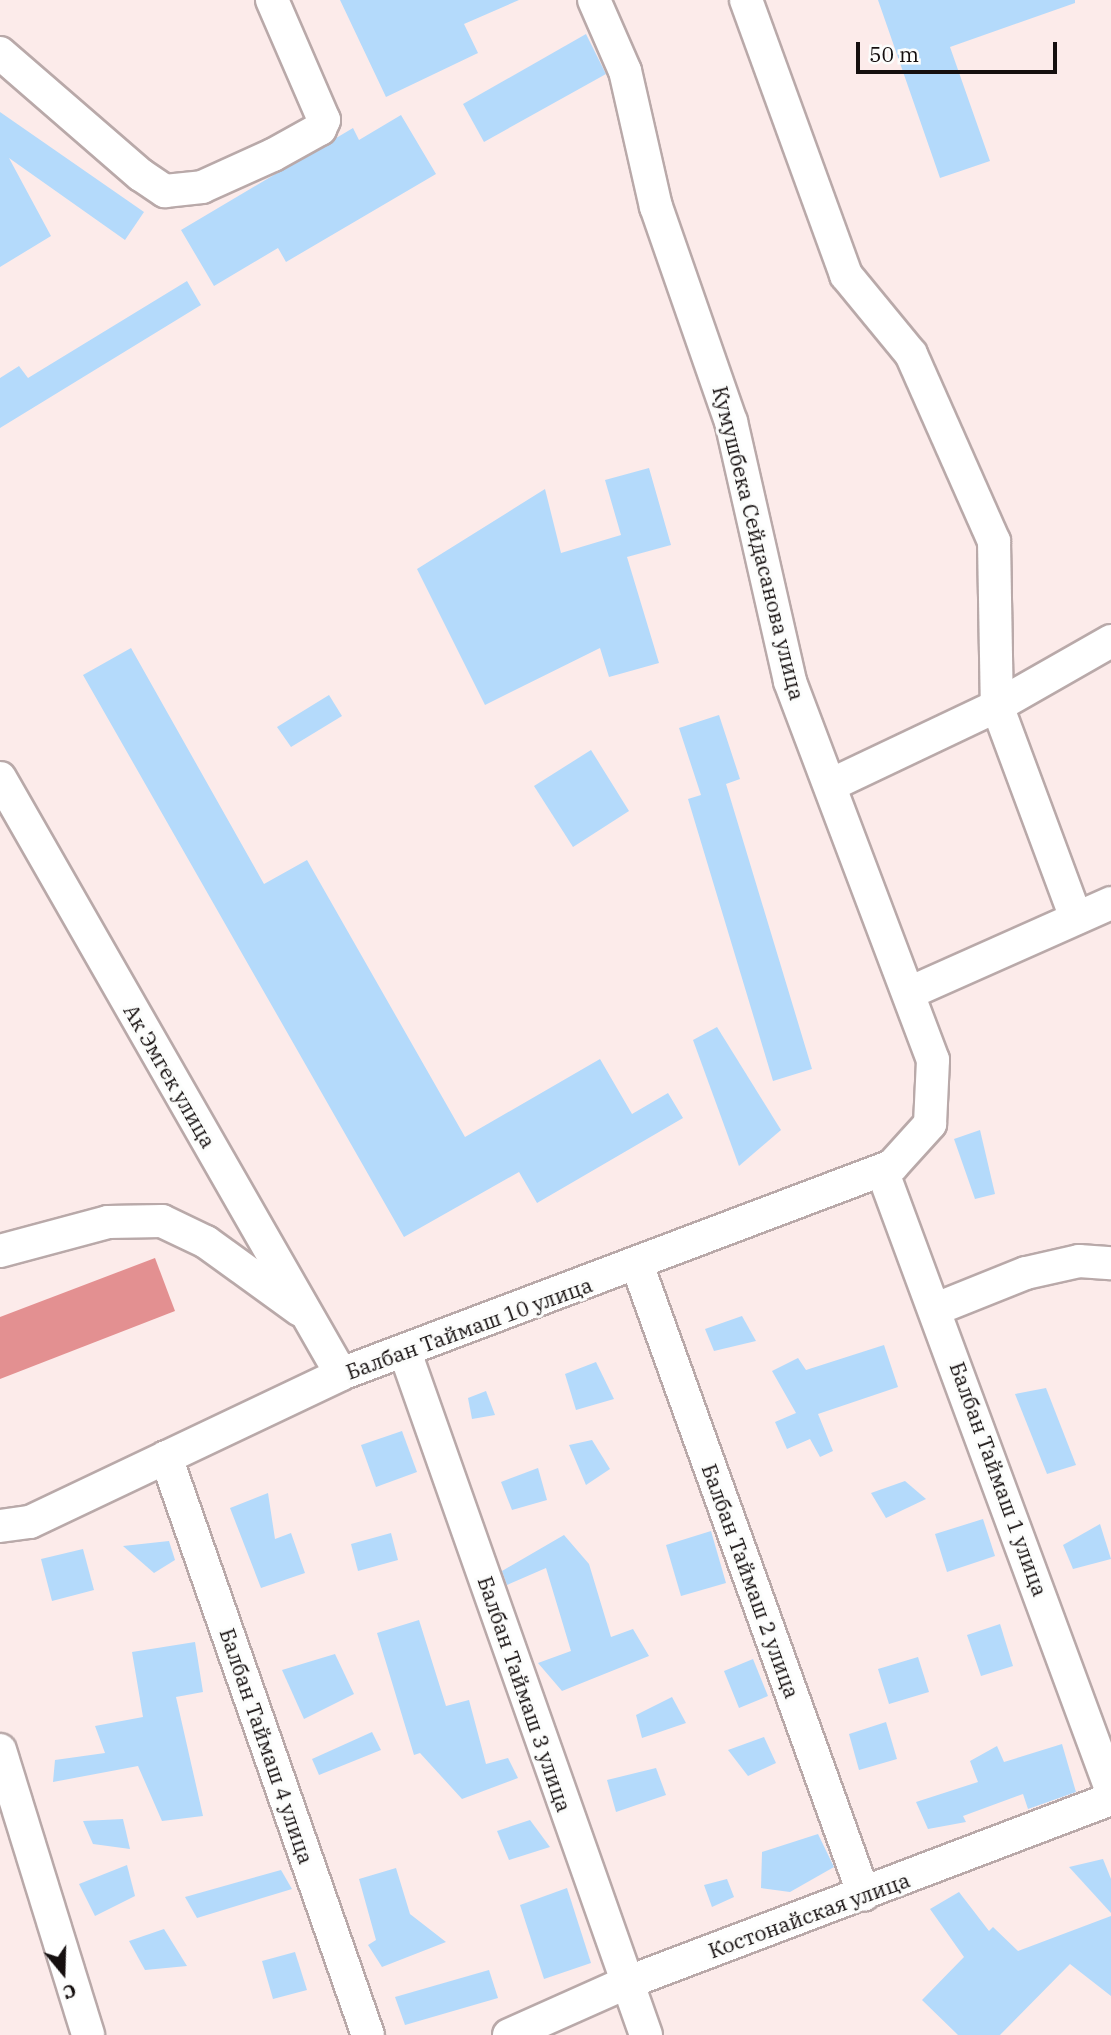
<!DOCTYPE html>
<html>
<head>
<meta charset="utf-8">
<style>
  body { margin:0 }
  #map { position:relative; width:1111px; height:2035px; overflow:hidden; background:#fcebea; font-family:"IBM Plex Serif",serif }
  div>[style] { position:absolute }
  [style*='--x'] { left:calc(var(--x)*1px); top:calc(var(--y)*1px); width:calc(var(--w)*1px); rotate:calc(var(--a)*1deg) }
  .water>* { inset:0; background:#e39091 }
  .building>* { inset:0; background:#b4dafb }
  .roads { filter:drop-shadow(2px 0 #b9a9a9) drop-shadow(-2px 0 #b9a9a9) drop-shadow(0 2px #b9a9a9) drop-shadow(0 -2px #b9a9a9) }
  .minor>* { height:32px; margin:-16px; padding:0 16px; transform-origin:16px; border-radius:16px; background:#fff }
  span { translate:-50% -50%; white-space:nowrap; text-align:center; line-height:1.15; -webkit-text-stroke:6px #fcfdfc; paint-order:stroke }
  .street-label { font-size:21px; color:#150f0f }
  .north { position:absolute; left:28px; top:1937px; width:70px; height:70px; -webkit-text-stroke:5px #fcfdfc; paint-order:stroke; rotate:161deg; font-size:19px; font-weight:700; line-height:28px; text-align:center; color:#150f0f }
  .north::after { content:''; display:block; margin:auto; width:24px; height:32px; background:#150f0f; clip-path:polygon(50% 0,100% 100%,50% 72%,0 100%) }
  .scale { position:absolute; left:856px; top:42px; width:201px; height:32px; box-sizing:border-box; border:4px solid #150f0f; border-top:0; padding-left:9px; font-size:21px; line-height:24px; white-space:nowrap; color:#150f0f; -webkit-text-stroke:5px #fcfdfc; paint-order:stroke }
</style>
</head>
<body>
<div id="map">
  <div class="water">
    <div style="clip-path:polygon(155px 1258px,175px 1311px,0 1379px,0 1317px)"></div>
  </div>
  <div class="building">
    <div style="clip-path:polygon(340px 0,519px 0,464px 24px,478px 53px,386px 97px)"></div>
    <div style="clip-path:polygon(878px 0,1075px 0,1075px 3px,950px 47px,990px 161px,940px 178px)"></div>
    <div style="clip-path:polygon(586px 34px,606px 74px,484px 142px,463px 104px)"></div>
    <div style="clip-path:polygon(0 112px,144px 212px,125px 240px,9px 158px,51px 236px,0 267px)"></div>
    <div style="clip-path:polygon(401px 115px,436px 174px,286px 262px,278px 248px,214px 286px,181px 230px,353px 128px,359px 140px)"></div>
    <div style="clip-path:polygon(187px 281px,201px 305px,0 428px,0 378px,19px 366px,28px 378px)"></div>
    <div style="clip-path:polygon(649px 468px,671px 545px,627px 557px,659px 663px,609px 677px,600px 648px,485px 705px,417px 569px,545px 489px,561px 553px,621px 535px,605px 480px)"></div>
    <div style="clip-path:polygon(131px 648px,264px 884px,307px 860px,465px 1137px,600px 1059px,632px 1114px,668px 1093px,683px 1118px,537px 1203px,519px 1172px,404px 1237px,83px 675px)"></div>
    <div style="clip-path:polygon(329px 695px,342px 716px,291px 747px,277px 727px)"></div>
    <div style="clip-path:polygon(719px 715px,740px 779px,726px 784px,812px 1069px,773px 1081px,688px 799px,701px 795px,679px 728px)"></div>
    <div style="clip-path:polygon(591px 750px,629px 811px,573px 847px,534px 786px)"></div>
    <div style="clip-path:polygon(717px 1027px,781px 1130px,739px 1166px,693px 1040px)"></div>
    <div style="clip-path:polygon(980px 1130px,995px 1194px,975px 1199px,954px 1139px)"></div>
    <div style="clip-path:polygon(742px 1316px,756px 1341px,714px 1351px,705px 1329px)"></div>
    <div style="clip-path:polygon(884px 1345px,898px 1387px,818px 1414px,833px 1451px,820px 1457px,810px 1439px,787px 1449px,775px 1422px,796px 1413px,772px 1371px,798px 1358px,806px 1370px)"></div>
    <div style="clip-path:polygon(596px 1362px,614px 1399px,576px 1410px,565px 1374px)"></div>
    <div style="clip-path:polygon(1046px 1388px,1076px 1465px,1047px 1474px,1015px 1394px)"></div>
    <div style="clip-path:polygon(486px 1391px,495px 1415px,472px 1419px,468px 1398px)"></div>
    <div style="clip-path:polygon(402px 1431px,417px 1472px,376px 1487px,361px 1445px)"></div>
    <div style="clip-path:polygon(592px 1440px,610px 1469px,586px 1485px,569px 1445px)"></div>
    <div style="clip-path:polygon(538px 1468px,547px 1500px,512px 1510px,501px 1482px)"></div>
    <div style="clip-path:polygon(905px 1481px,926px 1499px,886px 1518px,871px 1493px)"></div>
    <div style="clip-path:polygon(268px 1493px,275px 1539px,291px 1533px,305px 1573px,261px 1588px,230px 1508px)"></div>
    <div style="clip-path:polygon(983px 1519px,995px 1556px,947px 1572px,935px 1534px)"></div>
    <div style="clip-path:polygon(1100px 1524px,1111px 1559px,1073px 1569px,1063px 1545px)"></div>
    <div style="clip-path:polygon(711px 1531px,726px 1583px,681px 1596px,666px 1545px)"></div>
    <div style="clip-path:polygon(391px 1533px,398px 1560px,358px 1571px,351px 1544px)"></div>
    <div style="clip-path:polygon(564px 1535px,589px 1564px,611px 1637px,633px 1629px,649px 1656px,562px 1691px,538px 1663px,571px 1651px,546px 1568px,507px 1585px,502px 1571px)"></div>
    <div style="clip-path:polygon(169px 1541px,175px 1560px,154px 1573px,123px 1546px)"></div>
    <div style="clip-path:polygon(83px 1549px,94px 1590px,52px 1601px,41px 1559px)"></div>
    <div style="clip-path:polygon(419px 1620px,446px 1706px,469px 1700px,486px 1764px,508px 1758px,518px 1778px,462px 1799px,420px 1753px,414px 1755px,377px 1633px)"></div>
    <div style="clip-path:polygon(1000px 1624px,1013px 1666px,981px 1676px,967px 1635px)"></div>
    <div style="clip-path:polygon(195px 1642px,203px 1692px,176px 1697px,203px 1816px,162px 1821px,138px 1766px,53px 1782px,55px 1760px,105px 1753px,95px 1726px,143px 1717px,132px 1652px)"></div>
    <div style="clip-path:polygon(335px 1654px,354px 1694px,304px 1719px,282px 1670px)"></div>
    <div style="clip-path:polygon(918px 1657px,929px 1692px,889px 1704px,878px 1669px)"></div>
    <div style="clip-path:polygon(753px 1659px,768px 1696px,739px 1708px,724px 1671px)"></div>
    <div style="clip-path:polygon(672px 1697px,686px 1723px,642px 1738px,636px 1715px)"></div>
    <div style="clip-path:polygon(886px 1722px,897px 1759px,859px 1770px,849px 1734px)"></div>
    <div style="clip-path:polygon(372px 1732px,381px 1750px,319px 1775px,312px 1759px)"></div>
    <div style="clip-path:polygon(764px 1737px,776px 1763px,748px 1776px,728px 1750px)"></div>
    <div style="clip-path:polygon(1062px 1744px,1076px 1792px,1028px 1809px,1023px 1794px,963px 1816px,966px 1822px,928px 1829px,916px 1802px,978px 1782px,970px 1761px,997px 1746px,1004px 1762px)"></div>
    <div style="clip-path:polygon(656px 1768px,666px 1795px,616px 1812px,607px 1780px)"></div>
    <div style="clip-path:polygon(123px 1819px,130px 1849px,93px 1844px,83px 1821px)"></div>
    <div style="clip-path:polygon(530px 1820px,550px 1847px,509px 1860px,497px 1831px)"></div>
    <div style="clip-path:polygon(818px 1834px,834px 1867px,790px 1892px,761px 1888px,762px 1852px)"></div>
    <div style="clip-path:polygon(1103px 1859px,1111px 1879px,1111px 1913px,1069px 1867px)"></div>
    <div style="clip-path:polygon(127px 1865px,135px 1896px,95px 1916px,79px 1884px)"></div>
    <div style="clip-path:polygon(396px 1868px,410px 1914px,446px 1942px,382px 1967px,368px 1945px,376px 1940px,359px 1879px)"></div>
    <div style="clip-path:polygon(281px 1870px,292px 1889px,197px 1918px,185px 1897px)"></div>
    <div style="clip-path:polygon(727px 1879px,734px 1897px,712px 1907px,704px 1885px)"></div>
    <div style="clip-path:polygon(567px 1888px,591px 1963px,544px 1979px,520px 1905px)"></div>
    <div style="clip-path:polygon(959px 1892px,989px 1931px,993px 1927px,1018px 1951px,1111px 1916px,1111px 1996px,1070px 1964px,1000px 2035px,958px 2035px,922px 2000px,964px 1957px,930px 1909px)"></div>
    <div style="clip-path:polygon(164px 1929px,187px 1966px,145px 1970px,129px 1941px)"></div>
    <div style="clip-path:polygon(295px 1952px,307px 1990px,273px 1999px,262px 1961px)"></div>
    <div style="clip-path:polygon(489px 1970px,498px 1998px,405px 2025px,395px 1997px)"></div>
  </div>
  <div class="roads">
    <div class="minor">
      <div style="--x:746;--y:0;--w:293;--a:70"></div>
      <div style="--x:846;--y:275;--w:102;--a:50.6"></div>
      <div style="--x:911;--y:354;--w:205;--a:66.1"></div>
      <div style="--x:994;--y:541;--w:165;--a:89"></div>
      <div style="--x:997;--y:706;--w:184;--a:154.6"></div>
      <div style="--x:0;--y:53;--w:186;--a:40.9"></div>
      <div style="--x:141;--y:175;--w:29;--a:34"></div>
      <div style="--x:165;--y:191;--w:37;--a:-6"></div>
      <div style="--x:202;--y:187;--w:78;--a:-24.3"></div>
      <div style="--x:273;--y:155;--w:54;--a:-29"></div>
      <div style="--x:320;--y:129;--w:10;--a:-66"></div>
      <div style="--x:324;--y:120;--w:131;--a:-113.4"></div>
      <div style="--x:0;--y:778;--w:687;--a:60.22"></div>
      <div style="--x:1076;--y:918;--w:226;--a:-110.4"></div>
      <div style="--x:997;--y:706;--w:131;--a:-29.7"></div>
      <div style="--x:909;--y:993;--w:221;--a:-24"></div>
      <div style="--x:882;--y:1170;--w:660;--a:69.7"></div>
      <div style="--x:0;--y:1251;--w:112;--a:-15"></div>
      <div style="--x:108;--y:1222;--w:54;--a:-1.1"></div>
      <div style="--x:162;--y:1221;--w:49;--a:25.5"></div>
      <div style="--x:206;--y:1242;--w:116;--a:35.9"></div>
      <div style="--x:638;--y:1267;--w:667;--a:70.21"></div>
      <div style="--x:936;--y:1309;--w:97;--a:-21.8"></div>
      <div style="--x:1026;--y:1273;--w:54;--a:-12.8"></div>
      <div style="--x:1079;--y:1261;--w:32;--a:4"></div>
      <div style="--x:405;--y:1352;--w:724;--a:70.56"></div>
      <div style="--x:166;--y:1457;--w:612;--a:70.74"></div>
      <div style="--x:0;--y:1526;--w:30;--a:-8"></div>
      <div style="--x:30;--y:1522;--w:344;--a:-25.4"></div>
      <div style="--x:341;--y:1374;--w:589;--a:-20.68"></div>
      <div style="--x:892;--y:1166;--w:57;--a:-47.9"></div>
      <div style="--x:930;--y:1124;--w:64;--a:-87.3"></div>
      <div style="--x:933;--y:1060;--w:405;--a:-110.7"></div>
      <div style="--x:790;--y:681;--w:266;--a:-102.8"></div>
      <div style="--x:731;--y:422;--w:228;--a:-109.2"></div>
      <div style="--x:656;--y:207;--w:139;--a:-102.8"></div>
      <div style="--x:625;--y:71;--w:77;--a:-113.6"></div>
      <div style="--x:0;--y:1750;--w:298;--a:72.8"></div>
      <div style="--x:509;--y:2035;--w:128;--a:-24"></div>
      <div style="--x:626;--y:1983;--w:519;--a:-20.78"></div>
    </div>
  </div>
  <div class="street-label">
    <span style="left:759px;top:543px;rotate:76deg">Кумушбека Сейдасанова улица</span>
    <span style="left:170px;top:1076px;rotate:60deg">Ак Эмгек улица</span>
    <span style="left:469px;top:1328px;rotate:-20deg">Балбан Таймаш 10 улица</span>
    <span style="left:999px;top:1479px;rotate:70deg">Балбан Таймаш 1 улица</span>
    <span style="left:751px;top:1581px;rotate:70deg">Балбан Таймаш 2 улица</span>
    <span style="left:525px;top:1694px;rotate:71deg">Балбан Таймаш 3 улица</span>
    <span style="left:267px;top:1746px;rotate:71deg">Балбан Таймаш 4 улица</span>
    <span style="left:809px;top:1915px;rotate:-20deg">Костонайская улица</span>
  </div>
  <div class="north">С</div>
  <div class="scale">50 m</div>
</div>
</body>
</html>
